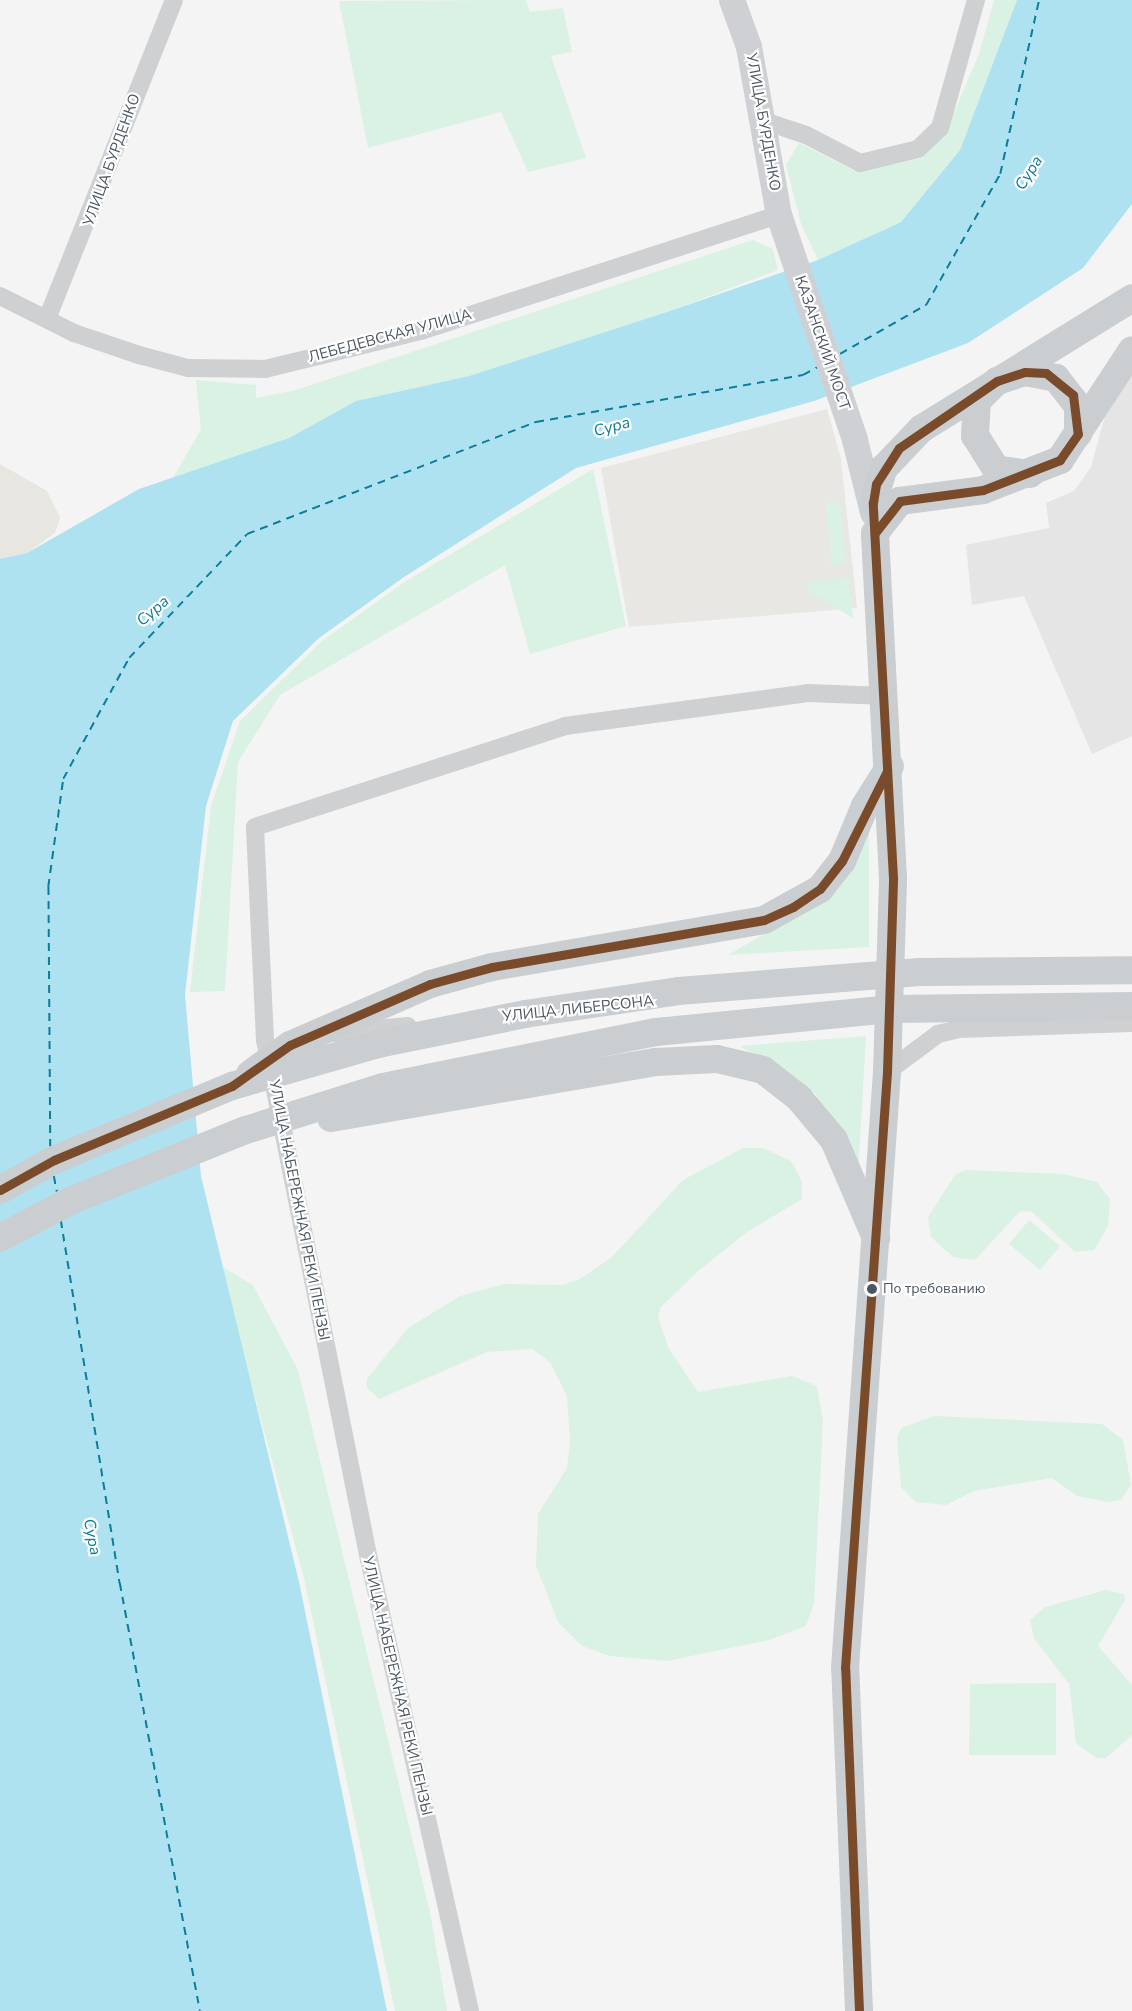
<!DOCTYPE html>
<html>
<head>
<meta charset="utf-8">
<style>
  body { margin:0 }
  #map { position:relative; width:1132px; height:2011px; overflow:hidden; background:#f4f4f4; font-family:"Nunito Sans",sans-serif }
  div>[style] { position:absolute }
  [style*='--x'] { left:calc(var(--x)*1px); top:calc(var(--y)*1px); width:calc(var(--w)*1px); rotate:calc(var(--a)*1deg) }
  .commercial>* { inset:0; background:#e8e7e3 }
  .education>* { inset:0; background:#e6e5e6 }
  .green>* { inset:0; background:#d9f2e3 }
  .sand>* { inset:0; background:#e7e6e1 }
  .water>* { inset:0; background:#aee2f0 }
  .ferry>* { height:1.5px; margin-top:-0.75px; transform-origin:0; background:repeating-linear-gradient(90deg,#0c7c9b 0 8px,transparent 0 14px) }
  .street>* { height:18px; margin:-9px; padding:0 9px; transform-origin:9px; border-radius:9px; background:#ced0d2 }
  .secondary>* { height:26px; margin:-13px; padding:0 13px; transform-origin:13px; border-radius:13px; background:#ced0d4 }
  .primary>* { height:28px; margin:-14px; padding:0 14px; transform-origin:14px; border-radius:14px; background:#caced1 }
  .primary-bridge>* { height:28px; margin:-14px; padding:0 14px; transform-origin:14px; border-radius:14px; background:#caced1 }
  .bus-1>* { height:9px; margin:-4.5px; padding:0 4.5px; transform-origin:4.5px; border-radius:4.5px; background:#7a4b2a }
  .dots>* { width:16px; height:16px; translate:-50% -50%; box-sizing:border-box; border:3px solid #fff; border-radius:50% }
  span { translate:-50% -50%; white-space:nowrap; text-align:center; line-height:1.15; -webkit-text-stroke:4.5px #fff; paint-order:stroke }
  .bus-label { font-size:14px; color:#4a5661 }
  .left { translate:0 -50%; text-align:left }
  .street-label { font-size:15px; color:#4a5661 }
  .water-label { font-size:16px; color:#0c7c9b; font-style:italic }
</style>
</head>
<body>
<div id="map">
  <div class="commercial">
    <div style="clip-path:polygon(827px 409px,841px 459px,857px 608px,629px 627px,601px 468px)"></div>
  </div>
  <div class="education">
    <div style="clip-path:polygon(1132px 366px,1132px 736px,1092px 754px,1024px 596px,972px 605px,966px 545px,1049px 528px,1046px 503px,1074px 491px,1091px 467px,1109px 401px)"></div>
  </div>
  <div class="green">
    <div style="clip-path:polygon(526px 0,530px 12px,563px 8px,572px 52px,551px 56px,586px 158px,528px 172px,501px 112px,368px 148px,339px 1px)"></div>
    <div style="clip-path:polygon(994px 0,1017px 0,960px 150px,901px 222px,818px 260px,801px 224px,786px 165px,799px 143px,857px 172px,923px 158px,947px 129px,979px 54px)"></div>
    <div style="clip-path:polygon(753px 240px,773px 249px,778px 270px,673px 310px,469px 376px,356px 401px,289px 438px,172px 480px,201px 429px,196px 380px,256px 385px,256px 398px,296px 390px)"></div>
    <div style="clip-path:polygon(593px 469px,626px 626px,530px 654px,505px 565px,280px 695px,238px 762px,225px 991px,190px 992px,211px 806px,240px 721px,322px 641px,406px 581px)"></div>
    <div style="clip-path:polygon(840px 501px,846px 564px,832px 565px,826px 503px)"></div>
    <div style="clip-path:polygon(849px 578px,853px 618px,809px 592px,808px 582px)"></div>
    <div style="clip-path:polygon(869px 825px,869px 947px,728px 955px,821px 901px)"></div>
    <div style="clip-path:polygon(866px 1036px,858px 1176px,816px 1094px,740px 1046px)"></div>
    <div style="clip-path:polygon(743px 1148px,763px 1148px,791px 1161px,802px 1181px,802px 1199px,747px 1232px,697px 1272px,661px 1307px,658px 1317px,669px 1349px,698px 1392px,792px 1376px,817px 1386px,823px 1420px,814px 1604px,806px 1626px,769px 1640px,667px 1661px,610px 1656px,582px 1646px,558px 1622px,536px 1566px,538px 1514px,567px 1468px,570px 1440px,567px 1396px,550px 1362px,532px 1349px,487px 1352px,379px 1399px,367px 1388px,367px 1379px,408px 1328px,460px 1296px,504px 1284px,563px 1285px,580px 1279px,612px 1257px,683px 1180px)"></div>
    <div style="clip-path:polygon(966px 1170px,1063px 1174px,1097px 1182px,1110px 1199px,1108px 1226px,1094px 1250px,1075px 1252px,1032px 1212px,1020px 1211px,975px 1260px,953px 1257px,931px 1237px,928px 1217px,955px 1175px)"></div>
    <div style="clip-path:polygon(1029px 1220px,1060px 1246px,1040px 1270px,1009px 1244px)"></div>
    <div style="clip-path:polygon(219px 1265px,253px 1285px,298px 1370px,430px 1912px,447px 2011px,395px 2011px,304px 1578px)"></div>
    <div style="clip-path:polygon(934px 1416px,1102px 1424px,1123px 1440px,1131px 1485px,1121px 1500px,1109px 1502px,1077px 1496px,1052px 1478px,974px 1491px,946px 1505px,916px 1502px,901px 1487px,897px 1439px,901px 1428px)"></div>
    <div style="clip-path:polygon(1106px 1590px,1124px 1594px,1125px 1600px,1098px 1646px,1132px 1685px,1132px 1735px,1106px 1758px,1096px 1758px,1076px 1743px,1069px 1684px,1034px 1638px,1030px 1620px,1045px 1607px)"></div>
    <div style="clip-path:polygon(1056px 1683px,1056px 1755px,969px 1755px,970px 1684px)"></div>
  </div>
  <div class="sand">
    <div style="clip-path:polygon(0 464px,47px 491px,60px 517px,55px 533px,27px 553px,0 559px)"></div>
  </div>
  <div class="water">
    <div style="clip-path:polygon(1017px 0,1132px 0,1132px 204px,1083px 268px,968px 343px,814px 401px,576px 468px,404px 577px,319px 638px,233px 721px,206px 806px,185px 995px,201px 1176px,299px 1582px,387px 2011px,0 2011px,0 559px,27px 553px,139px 489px,289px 438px,356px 401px,469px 376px,673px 310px,818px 260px,901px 222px,960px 150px)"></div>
  </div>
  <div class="ferry">
    <div style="--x:840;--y:354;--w:99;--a:-29.7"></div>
    <div style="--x:926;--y:305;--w:150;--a:-60.5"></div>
    <div style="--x:1000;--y:174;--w:178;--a:-77.4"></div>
    <div style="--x:50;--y:1147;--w:260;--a:-90.4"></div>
    <div style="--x:48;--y:887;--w:109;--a:-82.1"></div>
    <div style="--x:63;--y:779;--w:138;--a:-61.4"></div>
    <div style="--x:129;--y:658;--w:171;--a:-46.4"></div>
    <div style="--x:247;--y:534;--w:310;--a:-21.2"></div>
    <div style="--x:536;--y:422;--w:271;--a:-10"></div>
    <div style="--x:803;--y:375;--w:17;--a:-28"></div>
    <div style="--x:54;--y:1176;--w:16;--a:79"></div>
    <div style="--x:61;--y:1220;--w:368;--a:80.8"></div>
    <div style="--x:120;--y:1583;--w:435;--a:79.4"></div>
  </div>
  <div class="street">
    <div style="--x:764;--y:121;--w:44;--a:18.4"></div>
    <div style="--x:806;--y:135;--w:61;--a:27.4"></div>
    <div style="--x:860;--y:163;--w:60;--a:-13.6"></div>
    <div style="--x:918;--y:149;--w:30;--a:-44"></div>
    <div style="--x:940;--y:128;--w:133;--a:-74.3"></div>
    <div style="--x:0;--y:296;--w:83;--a:26.6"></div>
    <div style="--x:74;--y:333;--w:69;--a:18.7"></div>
    <div style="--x:139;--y:355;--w:51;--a:14.9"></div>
    <div style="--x:188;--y:368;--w:77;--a:0.7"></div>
    <div style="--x:265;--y:369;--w:161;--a:-13.7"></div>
    <div style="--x:421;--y:331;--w:376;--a:-18"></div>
    <div style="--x:47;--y:319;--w:343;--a:-68.3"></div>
    <div style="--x:334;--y:1033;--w:74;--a:-5.4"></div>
    <div style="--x:887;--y:1072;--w:64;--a:-36.7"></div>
    <div style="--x:938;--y:1034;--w:22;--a:-13"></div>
    <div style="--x:959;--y:1029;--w:173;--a:-2"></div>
    <div style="--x:470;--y:2011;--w:462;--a:-102.6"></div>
    <div style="--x:369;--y:1560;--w:530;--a:-101.31"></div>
    <div style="--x:265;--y:1040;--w:213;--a:-92.7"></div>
    <div style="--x:255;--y:827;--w:326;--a:-18"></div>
    <div style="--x:565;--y:726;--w:245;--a:-7.7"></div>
    <div style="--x:808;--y:693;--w:78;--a:2.2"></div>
  </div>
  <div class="secondary">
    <div style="--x:732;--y:0;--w:50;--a:70.1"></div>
    <div style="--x:749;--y:47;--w:171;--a:79.9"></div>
    <div style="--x:779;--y:215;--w:237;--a:71.3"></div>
    <div style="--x:855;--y:440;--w:75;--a:76.1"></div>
  </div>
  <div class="primary">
    <div style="--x:1030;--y:474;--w:34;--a:-172"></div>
    <div style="--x:996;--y:469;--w:39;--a:-122"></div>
    <div style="--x:975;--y:436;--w:35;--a:-87"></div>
    <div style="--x:977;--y:401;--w:28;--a:-45"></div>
    <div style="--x:997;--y:381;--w:29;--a:-18"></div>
    <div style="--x:1025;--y:372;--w:32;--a:11"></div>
    <div style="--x:1056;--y:378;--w:36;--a:52"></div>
    <div style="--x:1078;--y:406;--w:28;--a:90"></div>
    <div style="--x:873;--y:503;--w:37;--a:-73"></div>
    <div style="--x:884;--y:468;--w:54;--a:-46.5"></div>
    <div style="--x:921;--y:429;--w:248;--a:-31.8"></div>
    <div style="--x:820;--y:889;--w:36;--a:-52"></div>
    <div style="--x:842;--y:861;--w:60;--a:-67.3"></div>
    <div style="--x:865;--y:806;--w:47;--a:-58"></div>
    <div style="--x:799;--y:1098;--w:55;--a:50.2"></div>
    <div style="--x:834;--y:1140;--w:107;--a:66.8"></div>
    <div style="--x:0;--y:1190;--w:62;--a:-29.1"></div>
    <div style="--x:54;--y:1160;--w:193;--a:-22.6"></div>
    <div style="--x:0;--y:1238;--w:79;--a:-27.9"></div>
    <div style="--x:70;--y:1201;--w:190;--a:-22"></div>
    <div style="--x:859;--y:2011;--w:343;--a:-92.3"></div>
    <div style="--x:845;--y:1668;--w:597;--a:-85.97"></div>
    <div style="--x:887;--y:1072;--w:194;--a:-88.2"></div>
    <div style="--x:893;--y:878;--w:345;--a:-93"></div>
    <div style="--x:875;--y:533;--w:41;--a:-52"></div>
    <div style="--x:900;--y:501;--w:84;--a:-7.5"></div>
    <div style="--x:983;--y:490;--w:83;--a:-21.3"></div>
    <div style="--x:1060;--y:460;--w:131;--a:-56.8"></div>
  </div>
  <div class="primary-bridge">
    <div style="--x:250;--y:1074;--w:49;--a:-35.9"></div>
    <div style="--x:290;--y:1045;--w:153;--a:-23.5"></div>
    <div style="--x:430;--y:984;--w:64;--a:-15.3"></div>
    <div style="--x:492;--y:967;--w:276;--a:-9.8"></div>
    <div style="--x:764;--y:920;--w:64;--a:-29"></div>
    <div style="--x:232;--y:1086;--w:152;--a:-16"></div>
    <div style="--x:378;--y:1044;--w:150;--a:-11.5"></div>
    <div style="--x:525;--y:1014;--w:155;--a:-8.5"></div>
    <div style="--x:678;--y:991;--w:245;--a:-4.5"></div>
    <div style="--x:922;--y:972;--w:210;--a:-0.5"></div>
    <div style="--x:331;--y:1118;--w:330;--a:-9.8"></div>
    <div style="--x:656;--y:1062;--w:61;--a:-2.8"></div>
    <div style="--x:717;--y:1059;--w:47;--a:13.4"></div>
    <div style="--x:763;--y:1070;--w:46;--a:37.9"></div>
    <div style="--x:246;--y:1130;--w:144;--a:-17.4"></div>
    <div style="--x:383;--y:1087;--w:278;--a:-11.4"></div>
    <div style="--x:656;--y:1032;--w:235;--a:-5.6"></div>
    <div style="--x:890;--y:1009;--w:242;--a:-0.7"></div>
  </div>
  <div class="bus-1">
    <div style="--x:0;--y:1190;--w:62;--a:-29.1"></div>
    <div style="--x:54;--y:1160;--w:193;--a:-22.6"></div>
    <div style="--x:232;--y:1086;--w:71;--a:-35.3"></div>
    <div style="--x:290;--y:1045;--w:153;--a:-23.5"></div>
    <div style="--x:430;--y:984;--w:64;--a:-15.3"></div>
    <div style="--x:492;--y:967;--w:276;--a:-9.8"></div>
    <div style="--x:764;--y:920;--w:32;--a:-24"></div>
    <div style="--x:793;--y:907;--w:32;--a:-34"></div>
    <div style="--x:820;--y:889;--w:36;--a:-52"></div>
    <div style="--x:842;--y:861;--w:101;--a:-63.4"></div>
    <div style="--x:859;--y:2011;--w:343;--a:-92.3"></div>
    <div style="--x:845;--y:1668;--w:597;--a:-85.97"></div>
    <div style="--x:887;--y:1072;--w:194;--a:-88.2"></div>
    <div style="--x:893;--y:878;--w:376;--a:-93.1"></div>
    <div style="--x:873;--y:503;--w:19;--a:-81"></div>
    <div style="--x:876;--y:484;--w:43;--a:-57.4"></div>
    <div style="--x:899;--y:448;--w:119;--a:-34.4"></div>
    <div style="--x:997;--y:381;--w:29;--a:-18"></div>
    <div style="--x:1025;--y:372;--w:21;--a:3"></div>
    <div style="--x:1046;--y:373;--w:35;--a:39"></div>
    <div style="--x:1073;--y:395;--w:39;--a:83"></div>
    <div style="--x:1078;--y:434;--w:32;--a:125"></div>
    <div style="--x:1060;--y:460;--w:83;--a:158.7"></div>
    <div style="--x:983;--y:490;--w:84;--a:172.5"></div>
    <div style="--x:900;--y:501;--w:41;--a:128"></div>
  </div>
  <div class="dots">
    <div style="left:872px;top:1289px;background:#4a5661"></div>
  </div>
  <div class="bus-label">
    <span class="left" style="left:883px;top:1289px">По требованию</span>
  </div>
  <div class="street-label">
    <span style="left:763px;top:122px;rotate:80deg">УЛИЦА БУРДЕНКО</span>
    <span style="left:112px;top:160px;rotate:-70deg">УЛИЦА БУРДЕНКО</span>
    <span style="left:390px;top:336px;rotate:-15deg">ЛЕБЕДЕВСКАЯ УЛИЦА</span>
    <span style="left:822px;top:343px;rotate:71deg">КАЗАНСКИЙ МОСТ</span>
    <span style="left:578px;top:1009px;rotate:-6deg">УЛИЦА ЛИБЕРСОНА</span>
    <span style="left:299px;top:1210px;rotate:79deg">УЛИЦА НАБЕРЕЖНАЯ РЕКИ ПЕНЗЫ</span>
    <span style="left:397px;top:1686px;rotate:77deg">УЛИЦА НАБЕРЕЖНАЯ РЕКИ ПЕНЗЫ</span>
  </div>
  <div class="water-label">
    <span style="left:1029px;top:173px;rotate:-58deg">Сура</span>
    <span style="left:612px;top:427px;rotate:-15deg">Сура</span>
    <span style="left:153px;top:611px;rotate:-41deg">Сура</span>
    <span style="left:92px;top:1537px;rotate:79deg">Сура</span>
  </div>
</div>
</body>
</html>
